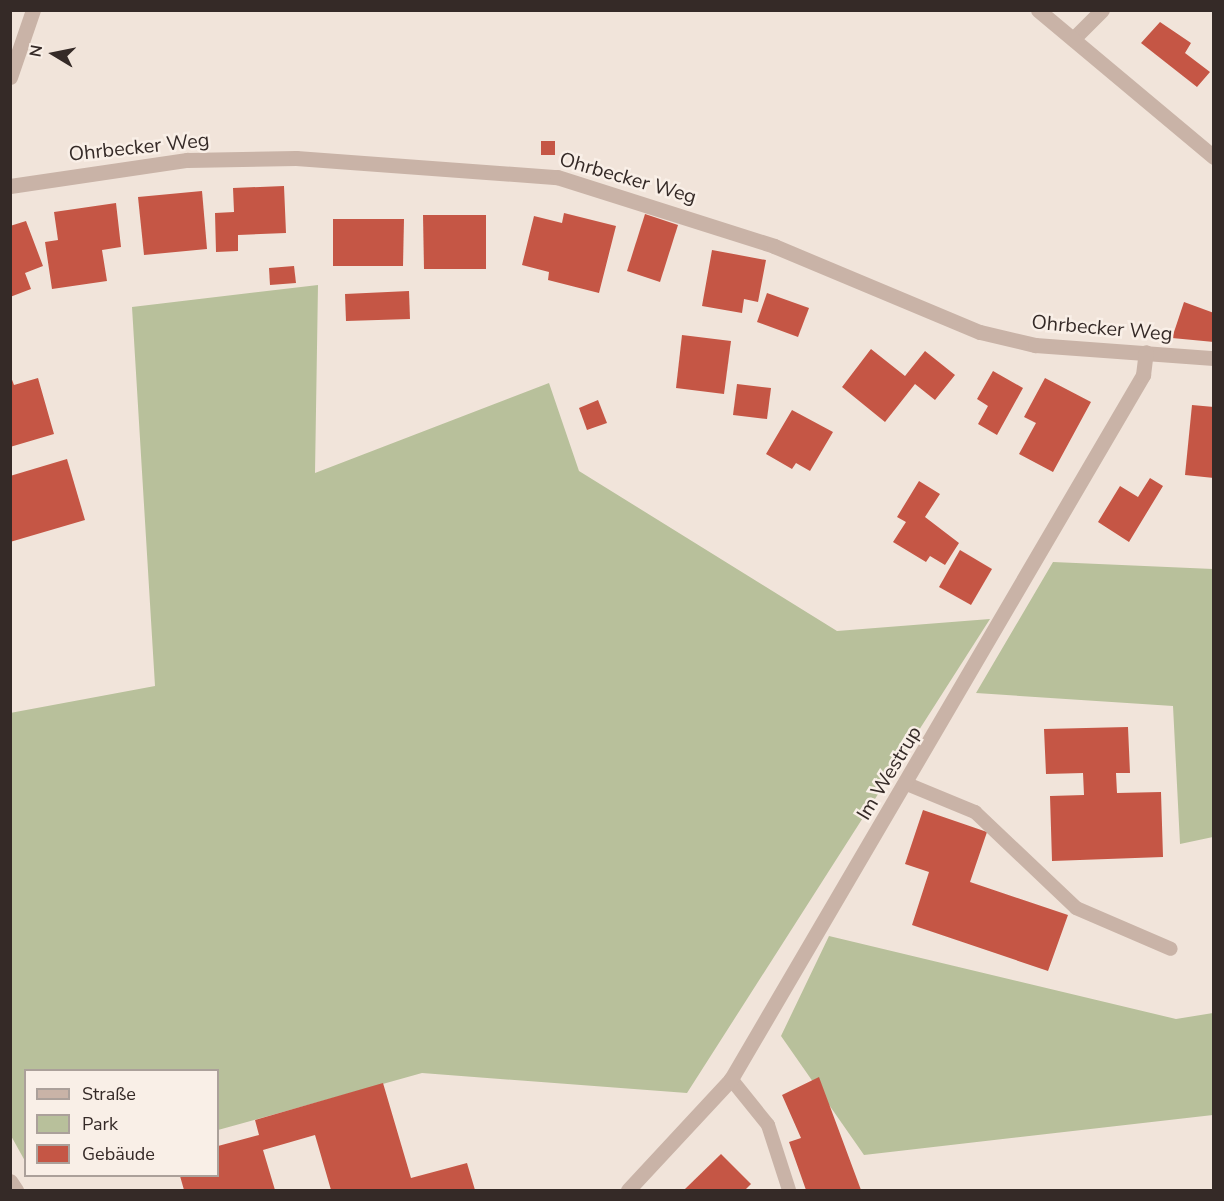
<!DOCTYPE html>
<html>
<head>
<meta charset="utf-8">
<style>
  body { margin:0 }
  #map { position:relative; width:1224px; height:1201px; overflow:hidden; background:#f1e4da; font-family:"Nunito Sans",sans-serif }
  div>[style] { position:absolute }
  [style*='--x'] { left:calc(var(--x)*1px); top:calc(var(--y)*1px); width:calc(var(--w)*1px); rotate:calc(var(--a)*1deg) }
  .green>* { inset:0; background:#b8c09b }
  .building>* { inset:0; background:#c55645 }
  .service>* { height:14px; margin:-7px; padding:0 7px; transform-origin:7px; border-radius:7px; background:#c9b3a7 }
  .minor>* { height:15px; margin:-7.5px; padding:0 7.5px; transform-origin:7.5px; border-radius:7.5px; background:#c9b3a7 }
  .tertiary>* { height:15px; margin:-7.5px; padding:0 7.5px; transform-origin:7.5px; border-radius:7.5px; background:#c9b3a7 }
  span { translate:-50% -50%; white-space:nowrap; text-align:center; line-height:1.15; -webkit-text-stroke:5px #f9efe7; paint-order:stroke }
  .street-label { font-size:20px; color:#352a27 }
  .frame { position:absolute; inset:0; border:12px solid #352a27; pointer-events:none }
  .legend { position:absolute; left:24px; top:1069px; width:195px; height:108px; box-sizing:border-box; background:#f9efe7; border:2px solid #aba09a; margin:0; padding:8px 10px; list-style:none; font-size:18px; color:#352a27 }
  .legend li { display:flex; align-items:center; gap:12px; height:30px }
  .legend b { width:30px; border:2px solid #aba09a }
  .north { position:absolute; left:24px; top:24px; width:60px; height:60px; -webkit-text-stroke:4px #f9efe7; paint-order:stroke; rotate:280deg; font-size:16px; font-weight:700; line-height:24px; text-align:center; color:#352a27 }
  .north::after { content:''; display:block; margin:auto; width:21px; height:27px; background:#352a27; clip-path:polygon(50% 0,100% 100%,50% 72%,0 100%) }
</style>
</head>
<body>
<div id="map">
  <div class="green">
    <div style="clip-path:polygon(318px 285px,315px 473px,549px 383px,579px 471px,837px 631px,990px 619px,687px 1093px,422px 1073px,218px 1130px,218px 1070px,26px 1070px,25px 1161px,10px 1134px,10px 713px,155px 686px,132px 307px)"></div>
    <div style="clip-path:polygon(1053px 562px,1213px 569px,1213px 837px,1180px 844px,1173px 706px,976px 693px)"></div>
    <div style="clip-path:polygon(829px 936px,1176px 1019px,1213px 1013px,1213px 1115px,864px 1155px,781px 1036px)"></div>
  </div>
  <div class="building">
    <div style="clip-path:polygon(1160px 22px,1191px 43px,1185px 53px,1210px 72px,1197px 87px,1141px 43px)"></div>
    <div style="clip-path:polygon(541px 141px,555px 141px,555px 155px,541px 155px)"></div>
    <div style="clip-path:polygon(284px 186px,286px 233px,238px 235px,238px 251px,216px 252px,215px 213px,234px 212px,233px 188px)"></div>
    <div style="clip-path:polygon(202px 191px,207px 249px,144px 255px,138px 197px)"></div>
    <div style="clip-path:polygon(116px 203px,121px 247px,102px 250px,107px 281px,52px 289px,45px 242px,58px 240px,54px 212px)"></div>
    <div style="clip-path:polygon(564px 213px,616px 226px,599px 293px,548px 280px,549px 272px,522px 265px,534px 216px,562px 223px)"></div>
    <div style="clip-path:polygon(645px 214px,678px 225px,660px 282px,627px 271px)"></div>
    <div style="clip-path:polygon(423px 215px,486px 215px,486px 269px,424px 269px)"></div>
    <div style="clip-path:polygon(333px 219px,404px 219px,403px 266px,333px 266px)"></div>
    <div style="clip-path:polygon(26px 221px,43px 266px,25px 273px,31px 289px,10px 297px,10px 226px)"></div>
    <div style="clip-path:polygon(712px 250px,766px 260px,758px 302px,744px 299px,742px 313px,702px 306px)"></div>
    <div style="clip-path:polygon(294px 266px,296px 283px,270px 285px,269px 268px)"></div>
    <div style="clip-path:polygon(409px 291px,410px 319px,346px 321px,345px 294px)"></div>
    <div style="clip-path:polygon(767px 293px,809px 308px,798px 337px,757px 322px)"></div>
    <div style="clip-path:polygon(1184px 302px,1214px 313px,1214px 342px,1172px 338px)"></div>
    <div style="clip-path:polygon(682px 335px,731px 341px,724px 394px,676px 388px)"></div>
    <div style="clip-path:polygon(871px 349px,905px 376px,925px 351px,955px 375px,935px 400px,915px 384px,885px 422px,842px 387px)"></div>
    <div style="clip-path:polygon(993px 371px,1023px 388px,997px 435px,978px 424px,988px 406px,977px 399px)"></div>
    <div style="clip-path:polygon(11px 377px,14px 385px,38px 378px,54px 434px,10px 447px)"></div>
    <div style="clip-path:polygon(1045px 378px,1091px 402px,1053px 472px,1019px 454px,1036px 423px,1024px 417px)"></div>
    <div style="clip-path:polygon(737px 384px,771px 388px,767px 419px,733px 415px)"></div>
    <div style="clip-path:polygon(598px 400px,607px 423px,587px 430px,579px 408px)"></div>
    <div style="clip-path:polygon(1192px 405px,1214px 407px,1214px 478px,1185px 475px)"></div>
    <div style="clip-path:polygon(792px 410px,833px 432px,810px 471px,796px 463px,792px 469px,766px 454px)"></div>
    <div style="clip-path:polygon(67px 459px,85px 520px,10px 542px,10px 476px)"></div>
    <div style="clip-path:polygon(1150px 478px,1163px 486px,1129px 542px,1098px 522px,1120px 486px,1138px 497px)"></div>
    <div style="clip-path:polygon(919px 481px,940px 494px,925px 517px,959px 543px,945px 565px,930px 556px,926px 562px,893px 542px,906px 522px,897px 517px)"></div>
    <div style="clip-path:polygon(960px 550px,992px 569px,971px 605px,939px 587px)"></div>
    <div style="clip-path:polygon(1128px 727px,1130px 773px,1116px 773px,1117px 793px,1161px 792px,1163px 857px,1052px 861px,1050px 796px,1084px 795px,1083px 773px,1046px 774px,1044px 729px)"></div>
    <div style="clip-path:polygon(923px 810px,987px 832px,970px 882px,1068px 915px,1048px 971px,912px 925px,929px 872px,905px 864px)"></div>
    <div style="clip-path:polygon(819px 1077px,861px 1190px,806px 1190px,789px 1142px,801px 1138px,782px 1095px)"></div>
    <div style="clip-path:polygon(383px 1083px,411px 1178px,467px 1163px,475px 1190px,331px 1190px,315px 1135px,263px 1150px,275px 1190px,184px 1190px,180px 1176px,218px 1176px,218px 1146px,259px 1135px,255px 1120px)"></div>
    <div style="clip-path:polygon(721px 1154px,751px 1184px,745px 1190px,684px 1190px)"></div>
  </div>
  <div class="service">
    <div style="--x:907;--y:784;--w:74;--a:22.4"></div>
    <div style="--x:975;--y:812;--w:139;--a:43.5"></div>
    <div style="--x:1076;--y:908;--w:103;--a:23.3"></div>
    <div style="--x:731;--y:1079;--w:59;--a:51.2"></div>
    <div style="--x:768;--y:1125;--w:68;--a:72.1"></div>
  </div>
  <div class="minor">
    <div style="--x:1073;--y:39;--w:41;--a:-45"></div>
    <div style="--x:10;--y:77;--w:71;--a:-71.1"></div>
    <div style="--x:10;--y:186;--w:179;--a:-8.4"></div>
    <div style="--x:187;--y:160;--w:109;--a:-1.1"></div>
    <div style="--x:296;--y:158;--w:262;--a:4.2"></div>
    <div style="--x:557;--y:177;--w:228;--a:17.6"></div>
    <div style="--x:774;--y:246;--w:223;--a:22.7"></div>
    <div style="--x:980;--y:332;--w:57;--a:13.3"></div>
    <div style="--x:1035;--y:345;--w:179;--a:4.2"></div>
    <div style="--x:10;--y:1181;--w:11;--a:56"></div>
    <div style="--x:628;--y:1190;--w:151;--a:-47.1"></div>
    <div style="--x:731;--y:1079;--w:816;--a:-59.66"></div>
    <div style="--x:1143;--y:375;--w:23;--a:-83"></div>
  </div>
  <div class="tertiary">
    <div style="--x:1038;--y:10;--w:229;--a:39.9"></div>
  </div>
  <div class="street-label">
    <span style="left:139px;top:147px;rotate:-6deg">Ohrbecker Weg</span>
    <span style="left:628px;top:178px;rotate:16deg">Ohrbecker Weg</span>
    <span style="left:1102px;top:328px;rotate:5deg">Ohrbecker Weg</span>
    <span style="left:889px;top:773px;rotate:-59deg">Im Westrup</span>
  </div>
  <div class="frame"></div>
  <ul class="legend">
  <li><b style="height:8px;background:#c9b3a7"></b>Straße</li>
  <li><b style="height:16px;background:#b8c09b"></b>Park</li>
  <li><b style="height:16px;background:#c55645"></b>Gebäude</li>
  </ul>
  <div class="north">N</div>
</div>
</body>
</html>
